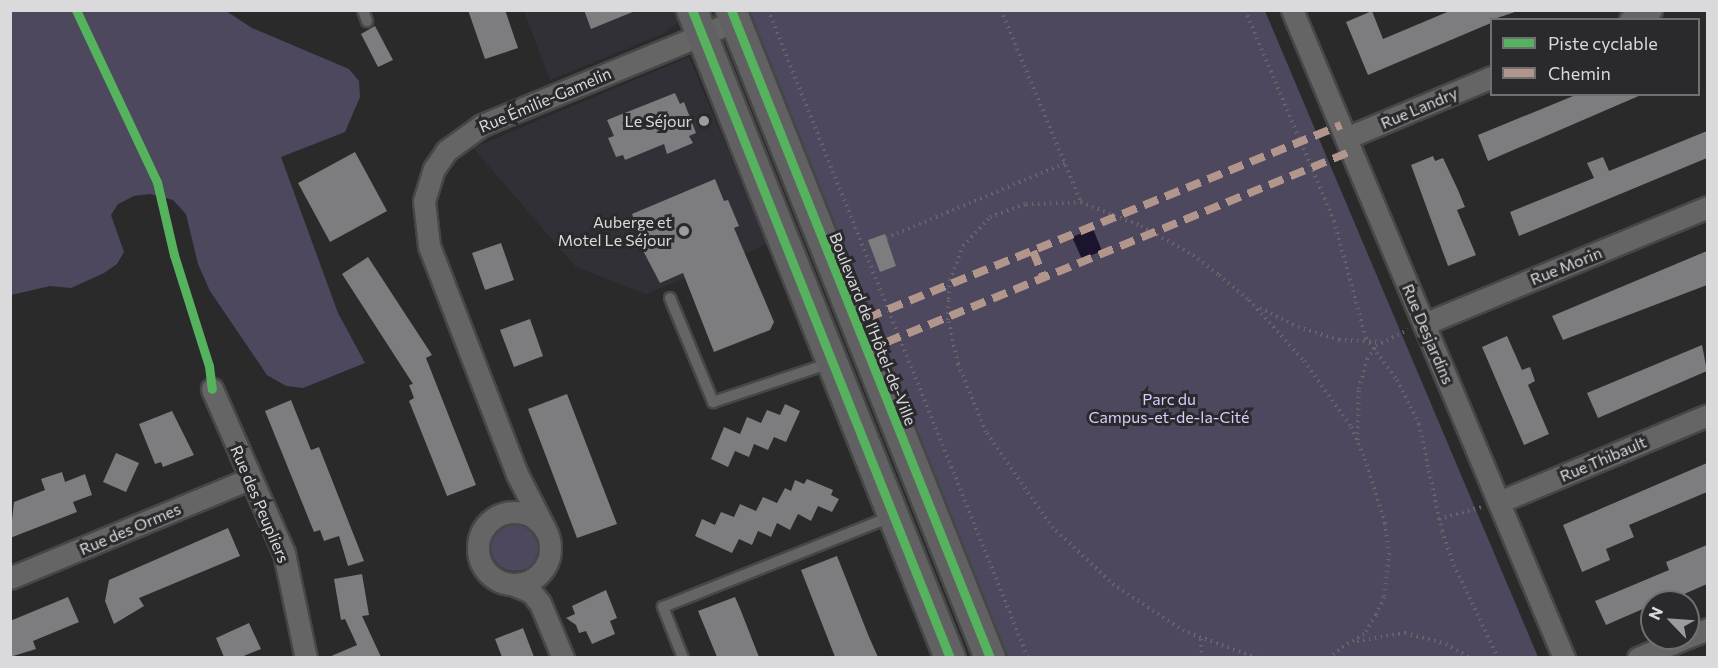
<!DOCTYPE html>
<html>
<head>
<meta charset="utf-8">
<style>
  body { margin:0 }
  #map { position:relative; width:1718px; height:668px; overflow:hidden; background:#2a2a2b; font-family:Commissioner,sans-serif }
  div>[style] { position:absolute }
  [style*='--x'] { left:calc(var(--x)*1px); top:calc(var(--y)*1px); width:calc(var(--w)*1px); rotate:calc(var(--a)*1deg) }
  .built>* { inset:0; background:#323037 }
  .green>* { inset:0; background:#4d485e }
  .round { border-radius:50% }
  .water>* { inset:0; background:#1c132e }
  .building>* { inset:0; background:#7d7c7e }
  .path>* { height:4px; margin-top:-2px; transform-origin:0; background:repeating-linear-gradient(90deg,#666667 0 1.5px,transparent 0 6px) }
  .roads { filter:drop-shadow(2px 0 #474748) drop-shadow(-2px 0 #474748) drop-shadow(0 2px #474748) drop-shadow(0 -2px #474748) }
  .lane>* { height:10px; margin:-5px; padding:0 5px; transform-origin:5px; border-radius:5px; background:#656566 }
  .street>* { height:21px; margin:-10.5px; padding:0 10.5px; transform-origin:10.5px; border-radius:10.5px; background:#656566 }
  .street>.ring { margin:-10.5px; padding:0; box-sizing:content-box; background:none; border:21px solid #656566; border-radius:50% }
  .secondary>* { height:30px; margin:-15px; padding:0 15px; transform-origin:15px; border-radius:15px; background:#616164 }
  .quiet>* { height:8px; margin-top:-4px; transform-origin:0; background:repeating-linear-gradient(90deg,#b2968c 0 15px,transparent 0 23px) }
  .cycleway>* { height:9px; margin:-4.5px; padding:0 4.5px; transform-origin:4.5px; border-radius:4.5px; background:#56b35d }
  .dots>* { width:16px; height:16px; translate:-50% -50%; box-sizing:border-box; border:3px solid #2a292c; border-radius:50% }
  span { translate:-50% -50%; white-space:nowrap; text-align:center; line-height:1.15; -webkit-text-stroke:6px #2a292c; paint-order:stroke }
  .street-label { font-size:16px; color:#dadadc }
  .poi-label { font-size:16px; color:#dadadc }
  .right { translate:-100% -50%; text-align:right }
  .park-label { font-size:16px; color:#dacdfe }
  .frame { position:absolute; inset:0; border:12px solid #dadadc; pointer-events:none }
  .legend { position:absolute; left:1490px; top:18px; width:210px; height:78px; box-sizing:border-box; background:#2a292c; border:2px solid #707072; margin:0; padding:8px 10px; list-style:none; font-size:18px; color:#dadadc }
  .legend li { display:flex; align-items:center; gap:12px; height:30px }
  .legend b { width:30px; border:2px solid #707072 }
  .north { position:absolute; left:1640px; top:590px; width:60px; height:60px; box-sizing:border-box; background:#2a292c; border:2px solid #707072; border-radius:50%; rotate:295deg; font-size:16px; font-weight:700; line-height:24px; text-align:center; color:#dadadc }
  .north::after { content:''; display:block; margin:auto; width:21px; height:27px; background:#9c9c9e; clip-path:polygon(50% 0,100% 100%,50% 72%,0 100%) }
</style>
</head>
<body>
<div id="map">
  <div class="built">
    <div style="clip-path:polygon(524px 11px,674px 11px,678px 22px,665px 33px,550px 80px)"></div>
    <div style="clip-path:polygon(689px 57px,767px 244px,646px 294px,576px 267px,473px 148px)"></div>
  </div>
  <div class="green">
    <div style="clip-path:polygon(10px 11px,226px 11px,252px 28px,349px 69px,359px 81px,360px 97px,345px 132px,281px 157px,338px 313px,365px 363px,303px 388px,286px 386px,267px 375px,210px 291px,198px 264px,186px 214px,173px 200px,150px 194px,134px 196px,118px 204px,111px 215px,124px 252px,117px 264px,104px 273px,71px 288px,50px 286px,11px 295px)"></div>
    <div style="clip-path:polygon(750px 11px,1265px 11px,1538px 657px,1008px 657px)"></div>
    <div class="round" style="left:491px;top:523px;width:48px;height:48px"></div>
  </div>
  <div class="water">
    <div style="clip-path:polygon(1093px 229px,1102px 251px,1082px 259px,1072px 237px)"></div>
  </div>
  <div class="building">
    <div style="clip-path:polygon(468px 10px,505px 10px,518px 48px,485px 59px)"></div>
    <div style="clip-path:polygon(584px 10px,635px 10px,635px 11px,591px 29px)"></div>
    <div style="clip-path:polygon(1452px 10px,1521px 10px,1491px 20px,1491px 23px,1368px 75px,1346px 22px,1372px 11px,1383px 39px)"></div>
    <div style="clip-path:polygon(375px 26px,393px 60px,378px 67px,361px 34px)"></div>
    <div style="clip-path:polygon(675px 93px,680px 104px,684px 102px,696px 133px,689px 136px,693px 143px,667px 154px,664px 144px,625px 160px,623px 155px,616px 157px,608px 138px,614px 136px,607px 120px)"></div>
    <div style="clip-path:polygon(1578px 94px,1641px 95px,1488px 161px,1478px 135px)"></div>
    <div style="clip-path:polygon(1707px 131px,1707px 158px,1519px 236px,1510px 212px,1594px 178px,1587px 163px,1603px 157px,1609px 171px)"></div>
    <div style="clip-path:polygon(355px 152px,387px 211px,330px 242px,298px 183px)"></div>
    <div style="clip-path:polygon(1433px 156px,1435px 161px,1443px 158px,1458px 190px,1465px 207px,1457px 210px,1476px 255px,1448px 266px,1411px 165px)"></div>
    <div style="clip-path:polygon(715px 179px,724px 201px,728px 200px,739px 226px,734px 228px,774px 322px,770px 330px,714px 352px,683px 273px,660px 283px,637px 239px,641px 237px,632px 214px)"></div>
    <div style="clip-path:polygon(885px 234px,896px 266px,880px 272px,868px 240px)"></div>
    <div style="clip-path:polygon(501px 243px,514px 280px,485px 290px,472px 253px)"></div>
    <div style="clip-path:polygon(1707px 251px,1707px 285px,1563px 340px,1552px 316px)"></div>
    <div style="clip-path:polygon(368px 257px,432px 355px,426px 358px,476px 485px,447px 496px,409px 401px,414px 398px,409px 385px,413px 384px,342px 274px)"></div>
    <div style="clip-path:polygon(530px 319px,543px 356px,514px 367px,500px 330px)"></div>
    <div style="clip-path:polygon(1507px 336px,1522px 370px,1530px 367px,1535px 381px,1528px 385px,1549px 434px,1524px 445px,1482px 347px)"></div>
    <div style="clip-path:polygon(1702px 345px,1707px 371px,1598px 418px,1587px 393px)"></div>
    <div style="clip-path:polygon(567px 394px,617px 524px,577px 538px,528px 409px)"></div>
    <div style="clip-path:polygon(291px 400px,311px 450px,319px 447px,364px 561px,348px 566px,339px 536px,324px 541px,320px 530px,314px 532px,265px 411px)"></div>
    <div style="clip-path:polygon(785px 404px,800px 411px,786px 442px,774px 437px,768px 450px,754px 444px,749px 457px,735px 451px,728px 467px,711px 459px,724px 427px,740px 434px,747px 417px,761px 423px,767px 410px,780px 415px)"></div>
    <div style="clip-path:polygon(172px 411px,194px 455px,163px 467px,161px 462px,155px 464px,139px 424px)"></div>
    <div style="clip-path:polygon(116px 453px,139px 463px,126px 492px,103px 482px)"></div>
    <div style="clip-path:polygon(1707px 463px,1707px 492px,1629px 525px,1634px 537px,1606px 549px,1610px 560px,1582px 572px,1563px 525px)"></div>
    <div style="clip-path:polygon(62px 472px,65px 482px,85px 474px,92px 495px,73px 502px,77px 512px,10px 538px,14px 502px,45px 490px,41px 479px)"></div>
    <div style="clip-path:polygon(807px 479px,833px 490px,831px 495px,839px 499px,832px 512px,818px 506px,811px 521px,798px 514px,790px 530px,777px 523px,771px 537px,758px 531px,752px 545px,739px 539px,732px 553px,695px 536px,702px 519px,715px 525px,721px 512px,734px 517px,740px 504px,756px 511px,763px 497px,777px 503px,785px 488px,791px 491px,795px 480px,804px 484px)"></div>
    <div style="clip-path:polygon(228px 528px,240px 556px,139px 598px,144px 606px,114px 624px,105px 601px,109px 580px)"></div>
    <div style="clip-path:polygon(1707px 545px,1707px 584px,1666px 602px,1652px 602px,1652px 605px,1606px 625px,1595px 601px,1669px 570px,1666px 562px)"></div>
    <div style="clip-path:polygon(837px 556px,869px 637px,878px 657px,835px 657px,801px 570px)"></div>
    <div style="clip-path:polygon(362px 574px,369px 615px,362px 616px,381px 657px,329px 657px,357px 645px,345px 619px,341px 620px,334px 579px)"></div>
    <div style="clip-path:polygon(606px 590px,617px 618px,610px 621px,615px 634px,592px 644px,586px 631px,579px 633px,576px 625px,566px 618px,575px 614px,572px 606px)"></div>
    <div style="clip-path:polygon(68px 597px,79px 622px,33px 641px,36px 649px,10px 657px,10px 621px)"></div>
    <div style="clip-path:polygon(735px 597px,741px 611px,759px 657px,717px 657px,710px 640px,698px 611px)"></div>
    <div style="clip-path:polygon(249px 623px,261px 649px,241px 657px,224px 657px,216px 638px)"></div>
    <div style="clip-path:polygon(523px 628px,534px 657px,502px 657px,495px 639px)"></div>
  </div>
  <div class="path">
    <div style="--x:768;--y:10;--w:698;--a:68.14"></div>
    <div style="--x:1001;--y:10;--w:208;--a:67.4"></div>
    <div style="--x:1245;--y:10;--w:229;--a:67.1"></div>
    <div style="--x:1334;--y:221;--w:121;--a:74.7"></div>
    <div style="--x:1366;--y:338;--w:52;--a:53.6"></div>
    <div style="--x:1397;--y:380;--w:49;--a:63.4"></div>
    <div style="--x:1419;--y:424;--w:109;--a:77.9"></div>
    <div style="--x:1442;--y:531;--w:36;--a:71"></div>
    <div style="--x:1454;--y:565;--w:103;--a:64.7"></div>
    <div style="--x:886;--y:238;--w:194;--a:-22.7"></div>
    <div style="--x:1260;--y:308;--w:42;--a:26.6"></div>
    <div style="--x:1298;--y:327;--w:43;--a:17.6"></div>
    <div style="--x:1339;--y:340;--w:41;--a:2.8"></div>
    <div style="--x:1358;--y:440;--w:51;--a:-88.9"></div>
    <div style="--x:1359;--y:389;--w:31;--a:-75"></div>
    <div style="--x:1367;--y:359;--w:16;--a:-55"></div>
    <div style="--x:1376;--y:346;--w:36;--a:-27"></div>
    <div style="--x:1439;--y:519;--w:45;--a:-15.6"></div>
    <div style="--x:1201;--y:639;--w:19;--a:87"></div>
    <div style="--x:1357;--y:641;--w:49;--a:-9.5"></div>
    <div style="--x:1405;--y:633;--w:42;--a:15"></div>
    <div style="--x:1446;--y:644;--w:28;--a:30"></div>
    <div style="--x:1257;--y:658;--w:78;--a:-159.7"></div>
    <div style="--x:1184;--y:631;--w:84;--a:-146.7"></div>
    <div style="--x:1114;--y:585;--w:83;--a:-136.9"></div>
    <div style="--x:1053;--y:528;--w:117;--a:-124.9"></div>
    <div style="--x:986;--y:432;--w:74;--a:-112.4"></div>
    <div style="--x:958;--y:364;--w:45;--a:-102.8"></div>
    <div style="--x:948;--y:320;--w:21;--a:-87"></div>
    <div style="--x:949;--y:299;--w:19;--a:-87"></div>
    <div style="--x:950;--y:280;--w:36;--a:-69"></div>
    <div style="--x:963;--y:246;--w:40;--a:-47"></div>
    <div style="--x:990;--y:217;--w:38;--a:-20"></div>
    <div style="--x:1026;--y:204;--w:55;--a:-2.1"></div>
    <div style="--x:1081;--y:202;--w:65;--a:21.8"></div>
    <div style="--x:1141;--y:226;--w:60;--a:29.1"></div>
    <div style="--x:1193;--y:255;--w:33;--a:38"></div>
    <div style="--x:1219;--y:275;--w:39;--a:40"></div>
    <div style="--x:1249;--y:300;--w:82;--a:48"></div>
    <div style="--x:1304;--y:361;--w:81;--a:54.5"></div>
    <div style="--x:1351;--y:427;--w:35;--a:66"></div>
    <div style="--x:1365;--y:459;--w:67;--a:72.6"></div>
    <div style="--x:1385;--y:523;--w:30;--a:82"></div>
    <div style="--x:1389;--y:553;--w:44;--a:96.5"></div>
    <div style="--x:1384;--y:597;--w:20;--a:114"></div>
    <div style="--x:1376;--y:615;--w:22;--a:122"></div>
    <div style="--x:1364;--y:634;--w:27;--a:149"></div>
    <div style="--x:1328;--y:658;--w:17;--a:-36"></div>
  </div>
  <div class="roads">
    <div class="lane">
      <div style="--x:363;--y:10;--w:12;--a:70"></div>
      <div style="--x:670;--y:298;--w:113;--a:67.5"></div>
      <div style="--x:713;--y:402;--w:123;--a:-18.4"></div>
      <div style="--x:683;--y:658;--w:55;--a:-111.4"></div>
      <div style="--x:663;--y:607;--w:247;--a:-21.6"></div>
    </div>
    <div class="street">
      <div style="--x:1292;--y:10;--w:703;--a:67.23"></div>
      <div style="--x:1630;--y:20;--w:23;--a:-25"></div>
      <div style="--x:1346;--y:138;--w:158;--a:-22.7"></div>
      <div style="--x:1424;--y:324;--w:307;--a:-22.4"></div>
      <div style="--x:212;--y:389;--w:179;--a:66.3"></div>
      <div style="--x:284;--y:553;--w:107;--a:78.2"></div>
      <div style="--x:1499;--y:502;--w:226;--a:-22.6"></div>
      <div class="ring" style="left:478px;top:512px;width:51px;height:51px"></div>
      <div style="--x:545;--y:529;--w:62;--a:-117"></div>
      <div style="--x:517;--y:474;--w:244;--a:-111.1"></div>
      <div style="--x:429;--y:246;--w:45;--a:-96.3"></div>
      <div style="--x:424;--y:201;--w:34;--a:-73"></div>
      <div style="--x:434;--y:169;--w:22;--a:-56"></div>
      <div style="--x:446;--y:151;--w:44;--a:-35.8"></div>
      <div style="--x:482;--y:125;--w:274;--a:-22.3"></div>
      <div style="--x:10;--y:578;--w:259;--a:-22.5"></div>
      <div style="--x:512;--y:584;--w:21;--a:23"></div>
      <div style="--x:531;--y:592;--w:14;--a:51"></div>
      <div style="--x:540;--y:603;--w:60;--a:67.3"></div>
      <div style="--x:1688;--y:637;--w:22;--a:-22"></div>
      <div style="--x:1638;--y:658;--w:51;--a:-23.1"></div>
    </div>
    <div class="secondary">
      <div style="--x:692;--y:10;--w:697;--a:68.29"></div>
      <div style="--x:731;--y:10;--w:698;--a:68.21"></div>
    </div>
  </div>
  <div class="quiet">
    <div style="--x:1033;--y:251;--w:27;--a:68"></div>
    <div style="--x:867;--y:318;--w:512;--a:-22.15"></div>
    <div style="--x:865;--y:351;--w:526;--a:-22.33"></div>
  </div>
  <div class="cycleway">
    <div style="--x:76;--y:10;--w:190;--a:64.8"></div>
    <div style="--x:157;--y:182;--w:75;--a:76.9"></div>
    <div style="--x:174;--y:255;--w:116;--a:72.5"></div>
    <div style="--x:209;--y:366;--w:23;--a:83"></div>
    <div style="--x:692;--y:10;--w:697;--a:68.29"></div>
    <div style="--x:731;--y:10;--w:698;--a:68.21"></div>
  </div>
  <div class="dots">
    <div style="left:704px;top:121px;background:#9c9c9e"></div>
    <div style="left:684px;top:231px;background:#9c9c9e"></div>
  </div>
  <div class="street-label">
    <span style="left:545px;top:100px;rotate:-23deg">Rue Émilie-Gamelin</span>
    <span style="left:1419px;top:108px;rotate:-23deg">Rue Landry</span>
    <span style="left:1566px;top:266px;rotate:-22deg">Rue Morin</span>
    <span style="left:873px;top:329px;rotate:68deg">Boulevard de l'Hôtel-de-Ville</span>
    <span style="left:1428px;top:334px;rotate:67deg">Rue Desjardins</span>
    <span style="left:1603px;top:459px;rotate:-23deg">Rue Thibault</span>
    <span style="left:260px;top:504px;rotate:67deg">Rue des Peupliers</span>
    <span style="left:130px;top:529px;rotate:-23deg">Rue des Ormes</span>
  </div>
  <div class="poi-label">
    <span class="right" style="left:692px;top:121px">Le Séjour</span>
    <span class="right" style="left:672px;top:231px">Auberge et<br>Motel Le Séjour</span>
  </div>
  <div class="park-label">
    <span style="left:1169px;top:408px">Parc du<br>Campus-et-de-la-Cité</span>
  </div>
  <div class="frame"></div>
  <ul class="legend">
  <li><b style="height:8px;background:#56b35d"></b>Piste cyclable</li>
  <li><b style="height:8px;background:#b2968c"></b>Chemin</li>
  </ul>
  <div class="north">N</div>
</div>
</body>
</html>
